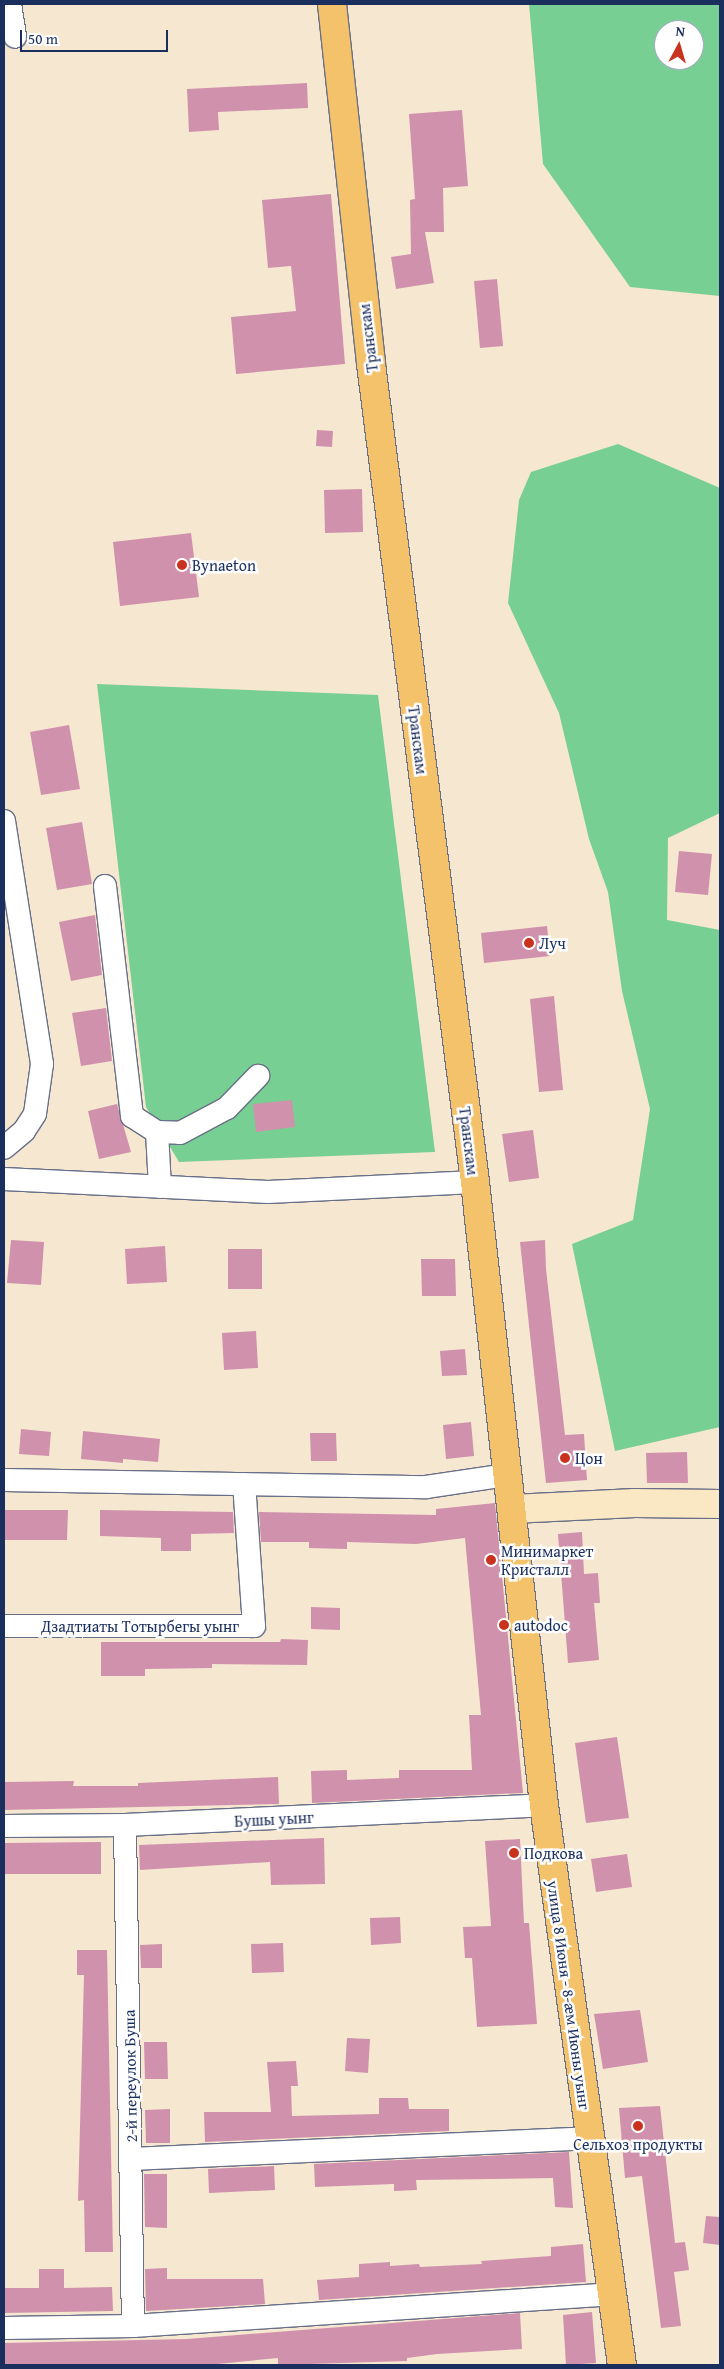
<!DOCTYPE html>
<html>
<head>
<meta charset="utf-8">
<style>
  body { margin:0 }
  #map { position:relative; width:724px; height:2369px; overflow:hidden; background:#f6e7d1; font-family:"Gentium Book Plus",serif }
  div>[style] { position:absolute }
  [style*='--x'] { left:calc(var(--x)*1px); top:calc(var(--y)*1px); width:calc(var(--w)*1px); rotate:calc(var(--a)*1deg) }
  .green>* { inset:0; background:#78cf93 }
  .building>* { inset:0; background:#d091ac }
  .roads { filter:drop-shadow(1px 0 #686f86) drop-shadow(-1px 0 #686f86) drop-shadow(0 1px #686f86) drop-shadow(0 -1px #686f86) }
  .street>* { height:22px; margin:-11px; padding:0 11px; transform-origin:11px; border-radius:11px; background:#fff }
  .secondary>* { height:28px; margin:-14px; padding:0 14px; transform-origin:14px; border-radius:14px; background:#fae7c3 }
  .highway>* { height:28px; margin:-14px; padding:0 14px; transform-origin:14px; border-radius:14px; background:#f3c26a }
  .dots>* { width:14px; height:14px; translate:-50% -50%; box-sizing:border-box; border:2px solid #fff; border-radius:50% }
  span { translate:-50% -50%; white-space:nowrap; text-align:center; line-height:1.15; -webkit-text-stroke:5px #fff; paint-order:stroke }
  .street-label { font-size:16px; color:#1b2f5e }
  .poi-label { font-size:16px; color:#1b2f5e }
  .left { translate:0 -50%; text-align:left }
  .frame { position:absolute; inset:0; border:5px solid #1b2f5e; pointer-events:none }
  .north { position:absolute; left:654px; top:20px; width:50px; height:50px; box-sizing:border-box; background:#fff; border:1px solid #a4acbf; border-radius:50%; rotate:6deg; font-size:14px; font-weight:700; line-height:20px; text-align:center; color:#1b2f5e }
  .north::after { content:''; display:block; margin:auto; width:18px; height:22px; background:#c8321e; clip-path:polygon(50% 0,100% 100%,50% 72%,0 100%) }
  .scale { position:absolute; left:20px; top:30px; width:148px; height:22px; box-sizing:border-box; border:2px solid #1b2f5e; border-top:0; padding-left:6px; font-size:15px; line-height:18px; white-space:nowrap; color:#1b2f5e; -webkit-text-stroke:4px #fff; paint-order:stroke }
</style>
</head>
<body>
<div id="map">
  <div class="green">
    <div style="clip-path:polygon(evenodd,529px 4px,720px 4px,720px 296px,630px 287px,543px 164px,529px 4px,664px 30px,694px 30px,694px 60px,664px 60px,664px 30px)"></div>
    <div style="clip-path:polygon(618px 444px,720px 488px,720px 813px,668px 838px,667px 920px,720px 930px,720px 1427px,615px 1451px,572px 1244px,633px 1220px,650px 1109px,622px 991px,608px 892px,589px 839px,559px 713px,508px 603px,519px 500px,531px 472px)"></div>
    <div style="clip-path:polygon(97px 684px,378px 695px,435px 1152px,179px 1162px,146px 1107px)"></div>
  </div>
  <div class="building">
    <div style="clip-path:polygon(307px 83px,308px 108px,218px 112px,219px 130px,189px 132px,187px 89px)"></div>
    <div style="clip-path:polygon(462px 110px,468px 186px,443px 188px,444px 232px,425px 232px,434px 283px,396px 289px,391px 257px,411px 254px,410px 200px,415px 199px,409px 114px)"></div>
    <div style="clip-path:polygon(331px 194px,345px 364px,236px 374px,231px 317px,296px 311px,291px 266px,268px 268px,262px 200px)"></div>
    <div style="clip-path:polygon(497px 279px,503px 346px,480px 348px,474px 281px)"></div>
    <div style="clip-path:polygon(317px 430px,333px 431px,332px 447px,316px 446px)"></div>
    <div style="clip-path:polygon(362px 489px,363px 532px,325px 533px,324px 490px)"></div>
    <div style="clip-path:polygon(191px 533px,199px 597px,120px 606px,113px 542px)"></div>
    <div style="clip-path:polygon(69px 725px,80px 789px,41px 795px,30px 732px)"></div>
    <div style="clip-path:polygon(82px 822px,92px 884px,57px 890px,46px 828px)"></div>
    <div style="clip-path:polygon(679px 851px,712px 854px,708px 895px,675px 892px)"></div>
    <div style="clip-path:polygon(95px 915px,102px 975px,71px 981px,59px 922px)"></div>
    <div style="clip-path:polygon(547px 926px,550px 956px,484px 963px,481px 933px)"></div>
    <div style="clip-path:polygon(554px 996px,563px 1090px,539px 1092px,530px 999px)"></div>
    <div style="clip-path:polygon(106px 1008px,112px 1061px,81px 1066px,72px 1013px)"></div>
    <div style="clip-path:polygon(292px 1100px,295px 1127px,256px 1132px,253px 1104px)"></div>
    <div style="clip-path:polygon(117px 1104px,131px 1152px,99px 1159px,88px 1111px)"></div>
    <div style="clip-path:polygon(533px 1130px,539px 1178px,509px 1182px,502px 1134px)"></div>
    <div style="clip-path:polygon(11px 1240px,44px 1242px,41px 1285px,7px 1283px)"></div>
    <div style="clip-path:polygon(545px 1240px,546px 1269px,565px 1435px,584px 1434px,587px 1480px,546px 1483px,520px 1242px)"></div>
    <div style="clip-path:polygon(165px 1246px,167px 1282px,127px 1284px,125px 1249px)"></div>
    <div style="clip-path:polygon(228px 1249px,262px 1249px,262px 1289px,228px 1289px)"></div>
    <div style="clip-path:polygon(421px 1259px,455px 1259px,456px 1296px,422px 1296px)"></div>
    <div style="clip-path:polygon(256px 1331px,258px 1368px,224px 1370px,222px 1333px)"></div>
    <div style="clip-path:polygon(465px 1349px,467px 1375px,442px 1376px,440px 1351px)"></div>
    <div style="clip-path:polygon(471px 1422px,474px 1456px,446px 1459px,443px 1425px)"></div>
    <div style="clip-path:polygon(21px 1429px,51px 1432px,49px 1456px,19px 1454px)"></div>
    <div style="clip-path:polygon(83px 1431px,160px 1439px,158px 1462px,123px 1459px,123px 1463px,81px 1459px)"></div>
    <div style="clip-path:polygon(310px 1433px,336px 1433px,337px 1461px,311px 1461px)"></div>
    <div style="clip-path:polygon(687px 1452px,688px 1483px,647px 1483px,646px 1453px)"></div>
    <div style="clip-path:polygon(495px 1503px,523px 1793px,312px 1803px,311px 1771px,347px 1770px,347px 1780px,399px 1778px,399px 1770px,472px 1770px,469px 1715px,481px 1715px,465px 1538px,416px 1544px,347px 1542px,347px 1549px,309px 1548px,309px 1542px,261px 1542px,259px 1512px,436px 1515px,436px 1509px)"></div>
    <div style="clip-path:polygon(4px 1510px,68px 1510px,67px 1540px,4px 1540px)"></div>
    <div style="clip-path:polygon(100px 1510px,233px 1512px,234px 1533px,191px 1534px,191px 1551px,161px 1551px,161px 1538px,100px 1536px)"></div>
    <div style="clip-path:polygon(582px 1532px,584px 1574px,598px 1573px,600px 1603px,594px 1603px,599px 1660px,568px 1663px,558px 1534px)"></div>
    <div style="clip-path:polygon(311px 1607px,340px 1608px,340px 1630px,311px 1629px)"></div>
    <div style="clip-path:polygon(281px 1639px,308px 1640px,307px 1665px,212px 1664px,212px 1668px,145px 1669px,145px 1676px,101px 1676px,101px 1642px,280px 1642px)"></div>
    <div style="clip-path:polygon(617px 1737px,629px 1818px,586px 1823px,575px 1743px)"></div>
    <div style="clip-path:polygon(278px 1777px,279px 1804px,4px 1810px,4px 1782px,74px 1781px,73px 1786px,138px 1786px,138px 1783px)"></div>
    <div style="clip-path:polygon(324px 1838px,325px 1884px,271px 1885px,270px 1862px,140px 1870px,139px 1845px)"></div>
    <div style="clip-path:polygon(520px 1839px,524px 1923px,529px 1923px,537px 2024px,477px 2027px,472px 1958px,465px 1958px,463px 1927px,491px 1926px,485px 1841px)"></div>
    <div style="clip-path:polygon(101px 1842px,101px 1874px,4px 1874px,4px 1843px)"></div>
    <div style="clip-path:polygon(627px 1854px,632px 1887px,596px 1892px,591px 1859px)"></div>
    <div style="clip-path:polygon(400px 1917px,401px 1943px,371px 1945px,370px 1918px)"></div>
    <div style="clip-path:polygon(283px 1943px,284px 1972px,252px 1973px,251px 1944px)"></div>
    <div style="clip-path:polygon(162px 1944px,162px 1968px,141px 1968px,140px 1945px)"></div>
    <div style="clip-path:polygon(77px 1950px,107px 1950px,113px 2252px,85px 2252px,84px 2200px,78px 2201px,84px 1975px,77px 1975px)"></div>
    <div style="clip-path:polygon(640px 2010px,648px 2062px,603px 2069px,594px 2014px)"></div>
    <div style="clip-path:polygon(347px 2038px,370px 2039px,368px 2073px,345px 2071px)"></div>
    <div style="clip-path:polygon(144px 2042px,167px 2042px,168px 2079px,145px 2079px)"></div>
    <div style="clip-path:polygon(296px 2061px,298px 2086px,291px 2086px,292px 2116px,379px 2114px,379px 2098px,408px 2098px,409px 2109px,449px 2109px,449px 2131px,205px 2142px,204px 2112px,271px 2112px,267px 2062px)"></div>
    <div style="clip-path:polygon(660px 2106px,675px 2243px,685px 2242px,689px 2270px,674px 2272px,681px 2326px,661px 2328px,642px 2176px,625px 2178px,619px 2108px)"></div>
    <div style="clip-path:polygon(170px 2109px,170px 2143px,146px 2143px,145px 2110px)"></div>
    <div style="clip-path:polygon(569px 2152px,573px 2208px,555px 2207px,553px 2178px,416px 2180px,417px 2190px,394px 2191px,394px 2184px,315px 2187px,314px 2164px)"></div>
    <div style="clip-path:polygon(274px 2166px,275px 2190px,209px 2193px,208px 2169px)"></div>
    <div style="clip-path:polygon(144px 2174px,167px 2174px,167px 2228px,145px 2227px)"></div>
    <div style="clip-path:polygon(706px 2216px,720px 2217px,720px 2245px,703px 2243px)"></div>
    <div style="clip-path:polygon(583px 2244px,586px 2282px,319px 2300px,317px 2280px,359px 2277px,359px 2264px,390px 2262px,390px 2266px,419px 2264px,420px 2267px,482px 2264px,481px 2261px,551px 2256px,551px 2247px)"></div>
    <div style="clip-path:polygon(167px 2268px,167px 2279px,263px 2279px,265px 2304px,146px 2311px,145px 2269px)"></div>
    <div style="clip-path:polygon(39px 2269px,64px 2269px,64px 2288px,112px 2287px,113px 2311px,4px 2313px,4px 2288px,39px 2288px)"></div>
    <div style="clip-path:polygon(592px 2312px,596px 2363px,566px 2365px,563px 2315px)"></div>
    <div style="clip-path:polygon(520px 2313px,522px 2349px,437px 2354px,407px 2358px,407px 2361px,278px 2365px,278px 2358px,207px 2365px,4px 2365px,4px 2343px,187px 2339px)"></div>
  </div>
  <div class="roads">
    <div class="street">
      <div style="--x:10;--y:4;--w:33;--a:81"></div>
      <div style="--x:4;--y:821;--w:246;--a:81.1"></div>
      <div style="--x:42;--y:1064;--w:50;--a:98"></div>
      <div style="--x:35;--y:1114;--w:20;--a:123"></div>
      <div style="--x:24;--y:1131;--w:26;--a:140"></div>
      <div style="--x:105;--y:886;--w:232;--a:83.3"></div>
      <div style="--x:132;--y:1116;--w:30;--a:33"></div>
      <div style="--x:157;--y:1132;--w:23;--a:2"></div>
      <div style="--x:180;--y:1133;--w:53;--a:-28"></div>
      <div style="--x:227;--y:1108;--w:45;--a:-45.9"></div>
      <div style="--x:157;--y:1132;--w:55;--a:86.9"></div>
      <div style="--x:4;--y:1179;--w:264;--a:2.8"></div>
      <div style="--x:268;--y:1192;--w:207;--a:-2.8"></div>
      <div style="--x:4;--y:1480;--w:422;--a:1"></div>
      <div style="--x:426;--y:1487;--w:82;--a:-8.4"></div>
      <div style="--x:4;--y:1626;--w:250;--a:0"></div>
      <div style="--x:254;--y:1626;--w:142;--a:-94"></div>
      <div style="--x:125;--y:1825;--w:501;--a:89.09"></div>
      <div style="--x:4;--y:1826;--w:121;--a:-0.5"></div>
      <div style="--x:125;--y:1825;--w:419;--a:-2.7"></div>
      <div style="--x:131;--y:2159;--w:458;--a:-2.6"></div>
      <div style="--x:4;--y:2328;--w:129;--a:-0.9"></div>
      <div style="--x:133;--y:2326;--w:479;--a:-3.8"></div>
    </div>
    <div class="secondary">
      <div style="--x:512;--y:1509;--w:123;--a:-2.8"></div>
      <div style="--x:635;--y:1503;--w:85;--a:0.7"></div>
    </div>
    <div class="highway">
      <div style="--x:332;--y:4;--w:362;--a:83.8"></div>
      <div style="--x:371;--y:364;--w:825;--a:82.75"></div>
      <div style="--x:475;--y:1182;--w:627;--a:83.68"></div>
      <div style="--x:544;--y:1805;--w:565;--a:82.07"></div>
    </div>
  </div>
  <div class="dots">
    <div style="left:182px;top:565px;background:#c8321e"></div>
    <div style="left:529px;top:943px;background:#c8321e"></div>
    <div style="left:565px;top:1458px;background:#c8321e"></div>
    <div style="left:491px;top:1560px;background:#c8321e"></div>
    <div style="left:504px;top:1625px;background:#c8321e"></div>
    <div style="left:514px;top:1853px;background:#c8321e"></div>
    <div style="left:638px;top:2126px;background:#c8321e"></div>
  </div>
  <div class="street-label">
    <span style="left:368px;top:338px;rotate:-97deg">Транскам</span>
    <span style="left:418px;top:740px;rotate:83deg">Транскам</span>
    <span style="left:469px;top:1141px;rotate:83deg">Транскам</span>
    <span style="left:140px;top:1626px">Дзадтиаты Тотырбегы уынг</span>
    <span style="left:274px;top:1819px;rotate:-3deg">Бушы уынг</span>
    <span style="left:569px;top:1995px;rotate:82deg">улица 8 Июня - 8-ӕм Июны уынг</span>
    <span style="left:130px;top:2076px;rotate:-91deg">2-й переулок Буша</span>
  </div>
  <div class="poi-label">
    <span class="left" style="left:192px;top:565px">Bynaeton</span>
    <span class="left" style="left:539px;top:943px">Луч</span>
    <span class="left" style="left:575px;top:1458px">Цон</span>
    <span class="left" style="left:501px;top:1560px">Минимаркет<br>Кристалл</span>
    <span class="left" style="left:514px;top:1625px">autodoc</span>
    <span class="left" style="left:524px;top:1853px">Подкова</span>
    <span style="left:638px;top:2144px">Сельхоз продукты</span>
  </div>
  <div class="frame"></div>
  <div class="north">N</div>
  <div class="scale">50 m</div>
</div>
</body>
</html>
